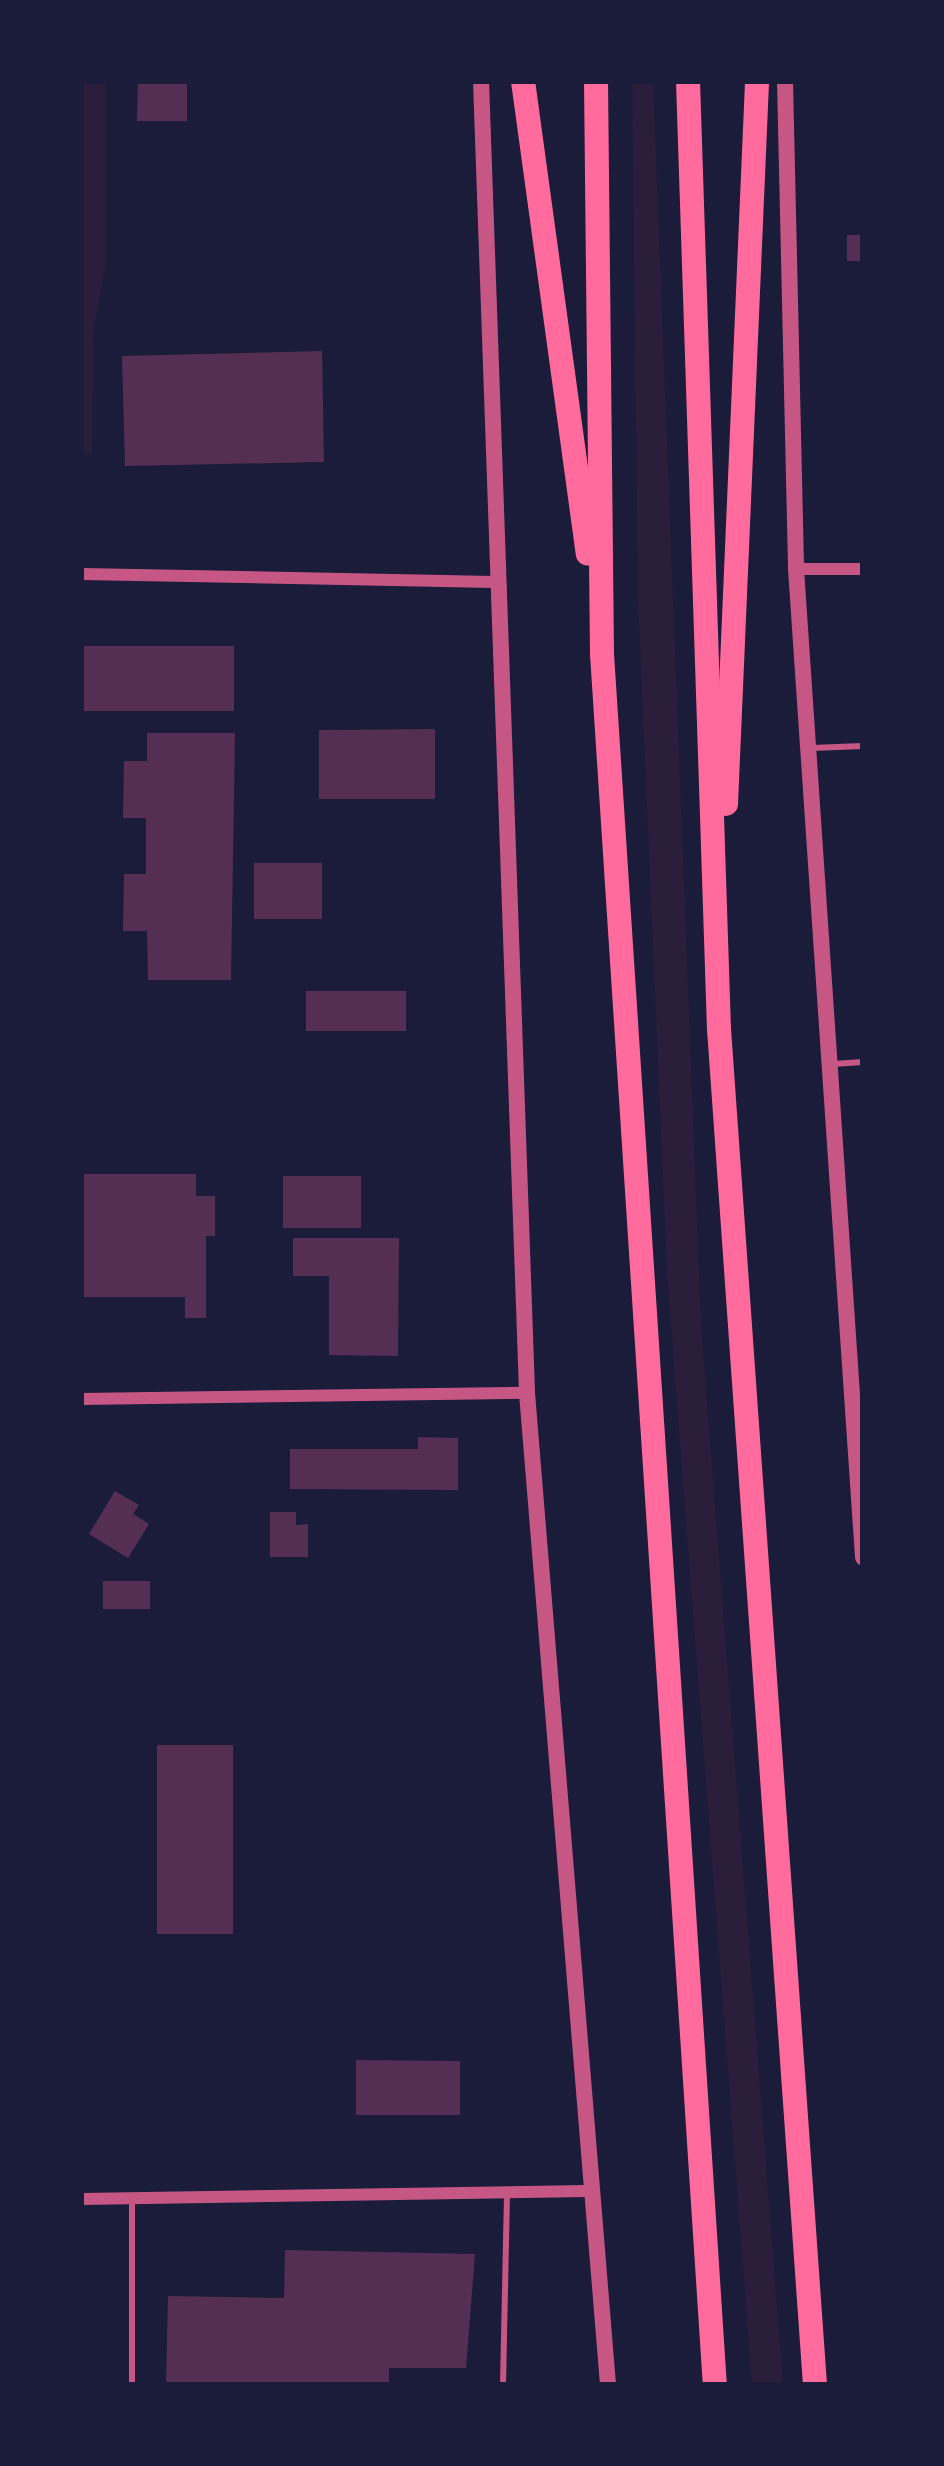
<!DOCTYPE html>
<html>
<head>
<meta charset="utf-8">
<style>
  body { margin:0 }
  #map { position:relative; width:944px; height:2466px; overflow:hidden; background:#1b1b3a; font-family:"Public Sans",sans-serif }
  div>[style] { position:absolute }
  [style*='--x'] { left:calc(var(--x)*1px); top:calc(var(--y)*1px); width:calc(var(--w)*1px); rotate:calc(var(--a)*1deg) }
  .green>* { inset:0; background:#2a1e3b }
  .building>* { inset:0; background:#542f53 }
  .service>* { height:6px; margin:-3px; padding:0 3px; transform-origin:3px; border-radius:3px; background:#c65784 }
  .minor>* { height:12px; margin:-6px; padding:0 6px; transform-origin:6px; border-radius:6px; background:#c65784 }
  .tertiary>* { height:16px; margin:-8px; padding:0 8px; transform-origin:8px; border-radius:8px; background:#c65784 }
  .motorway>* { height:24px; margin:-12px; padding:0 12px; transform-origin:12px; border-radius:12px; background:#ff6b9d }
  span { translate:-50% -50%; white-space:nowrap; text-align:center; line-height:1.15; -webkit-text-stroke:9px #1b1b3a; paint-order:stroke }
  .frame { position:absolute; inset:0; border:84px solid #1b1b3a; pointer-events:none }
</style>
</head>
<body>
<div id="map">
  <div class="green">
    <div style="clip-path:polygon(81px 81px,106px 81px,106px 263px,93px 333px,92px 452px,81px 456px)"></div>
    <div style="clip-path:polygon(632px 81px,653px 81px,701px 1325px,783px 2385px,752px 2385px,667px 1272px,638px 598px)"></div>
  </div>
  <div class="building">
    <div style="clip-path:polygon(138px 81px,187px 81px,187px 121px,137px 121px)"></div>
    <div style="clip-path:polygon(847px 235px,863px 235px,863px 261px,847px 261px)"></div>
    <div style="clip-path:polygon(322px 351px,324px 462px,125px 466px,122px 356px)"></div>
    <div style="clip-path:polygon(81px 646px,234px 646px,234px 711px,81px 711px)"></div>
    <div style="clip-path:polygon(435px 729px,435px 799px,319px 799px,319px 730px)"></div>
    <div style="clip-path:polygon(147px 733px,235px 733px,231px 980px,148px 980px,147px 931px,123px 931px,124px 874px,146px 874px,146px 818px,123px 818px,124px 761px,147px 761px)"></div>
    <div style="clip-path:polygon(254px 863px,322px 863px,322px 919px,254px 919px)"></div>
    <div style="clip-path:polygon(306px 991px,406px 991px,406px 1031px,306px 1031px)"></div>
    <div style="clip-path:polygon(81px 1174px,196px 1174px,196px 1196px,215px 1196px,215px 1236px,206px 1236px,206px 1318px,185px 1318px,185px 1297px,81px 1297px)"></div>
    <div style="clip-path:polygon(283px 1176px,361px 1176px,361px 1228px,283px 1228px)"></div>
    <div style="clip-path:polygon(293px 1238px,399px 1238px,398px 1356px,329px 1355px,329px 1276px,293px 1276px)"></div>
    <div style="clip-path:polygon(418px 1437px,458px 1438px,458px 1490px,290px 1489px,290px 1449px,418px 1449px)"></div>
    <div style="clip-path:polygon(115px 1491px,139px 1505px,133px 1514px,149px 1524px,128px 1558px,89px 1534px)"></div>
    <div style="clip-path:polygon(270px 1512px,296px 1512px,296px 1525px,308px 1524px,308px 1557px,270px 1557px)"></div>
    <div style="clip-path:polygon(103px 1581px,150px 1581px,150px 1609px,103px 1609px)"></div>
    <div style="clip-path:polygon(157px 1745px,233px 1745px,233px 1934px,157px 1934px)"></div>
    <div style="clip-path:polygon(356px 2060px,460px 2061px,460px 2115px,356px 2115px)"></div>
    <div style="clip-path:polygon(285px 2250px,475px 2254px,466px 2368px,389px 2368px,389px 2385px,166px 2385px,168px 2296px,284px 2298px)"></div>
  </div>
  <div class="service">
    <div style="--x:812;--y:748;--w:51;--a:-2.2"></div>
    <div style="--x:833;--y:1064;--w:30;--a:-4"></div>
    <div style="--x:132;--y:2198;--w:187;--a:90"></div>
    <div style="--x:503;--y:2385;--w:190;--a:-88.8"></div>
  </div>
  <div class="minor">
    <div style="--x:796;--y:569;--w:67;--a:0"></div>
    <div style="--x:81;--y:574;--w:413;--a:1.1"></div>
    <div style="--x:81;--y:1399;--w:446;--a:-0.8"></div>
    <div style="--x:81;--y:2199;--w:506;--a:-0.91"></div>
  </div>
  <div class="tertiary">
    <div style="--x:481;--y:81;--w:1313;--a:87.99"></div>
    <div style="--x:527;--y:1393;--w:995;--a:85.33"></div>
    <div style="--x:785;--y:81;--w:488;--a:88.7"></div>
    <div style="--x:796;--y:569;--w:991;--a:86.12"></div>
  </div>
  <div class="motorway">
    <div style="--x:523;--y:81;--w:477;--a:82.2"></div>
    <div style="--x:596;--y:81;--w:573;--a:89.4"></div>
    <div style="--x:602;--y:654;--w:1735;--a:86.27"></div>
    <div style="--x:688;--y:81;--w:949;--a:88.13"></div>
    <div style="--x:719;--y:1029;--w:1359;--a:85.95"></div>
    <div style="--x:726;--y:804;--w:724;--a:-87.54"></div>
  </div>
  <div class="frame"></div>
</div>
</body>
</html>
